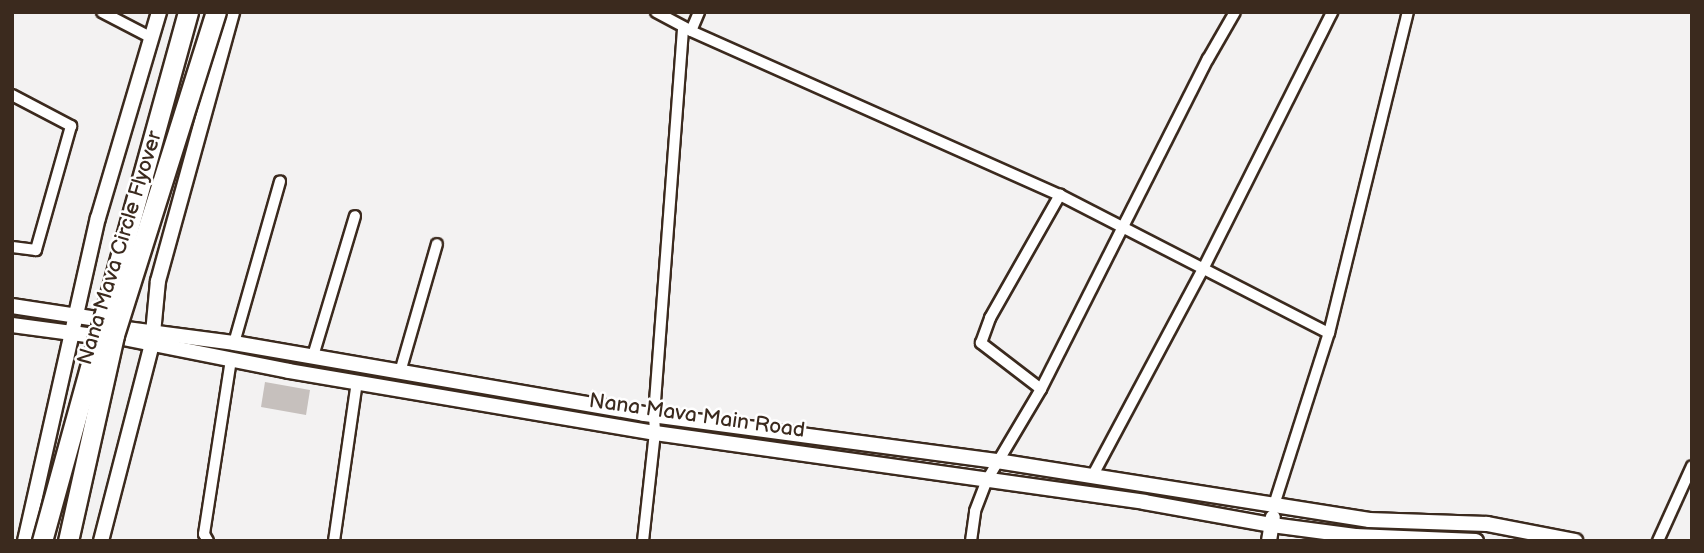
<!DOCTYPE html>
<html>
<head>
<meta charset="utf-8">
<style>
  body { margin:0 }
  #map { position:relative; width:1704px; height:553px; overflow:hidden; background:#f3f2f2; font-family:"Balsamiq Sans",sans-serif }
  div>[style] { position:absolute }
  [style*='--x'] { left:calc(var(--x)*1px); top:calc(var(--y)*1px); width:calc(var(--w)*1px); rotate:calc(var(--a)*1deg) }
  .building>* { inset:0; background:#c6c0bd }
  .roads { filter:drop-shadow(2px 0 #3b2a1e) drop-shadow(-2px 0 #3b2a1e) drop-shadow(0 2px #3b2a1e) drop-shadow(0 -2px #3b2a1e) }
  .minor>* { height:10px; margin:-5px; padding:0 5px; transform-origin:5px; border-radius:5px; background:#fff }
  .tertiary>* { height:14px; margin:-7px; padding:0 7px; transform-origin:7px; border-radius:7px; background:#fff }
  .bridges { filter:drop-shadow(2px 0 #3b2a1e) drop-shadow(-2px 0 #3b2a1e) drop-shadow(0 2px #3b2a1e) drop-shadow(0 -2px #3b2a1e) }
  .trunk-bridge>* { height:19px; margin:-9.5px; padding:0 9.5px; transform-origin:9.5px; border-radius:9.5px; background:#fff }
  span { translate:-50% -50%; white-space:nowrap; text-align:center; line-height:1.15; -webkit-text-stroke:5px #fff; paint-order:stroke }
  .street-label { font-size:21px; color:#3b2a1e }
  .frame { position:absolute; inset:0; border:14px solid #3b2a1e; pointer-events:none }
</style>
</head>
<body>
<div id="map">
  <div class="building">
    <div style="clip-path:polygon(265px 382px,310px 390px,306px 415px,261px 407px)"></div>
  </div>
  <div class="roads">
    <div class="minor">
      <div style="--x:102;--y:12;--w:54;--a:27.5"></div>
      <div style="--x:656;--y:12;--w:40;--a:28"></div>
      <div style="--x:691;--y:31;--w:404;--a:24"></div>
      <div style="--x:1060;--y:195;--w:302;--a:27.2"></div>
      <div style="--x:691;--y:31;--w:21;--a:-67"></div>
      <div style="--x:12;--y:95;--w:67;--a:27.7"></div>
      <div style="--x:71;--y:126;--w:129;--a:105.8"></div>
      <div style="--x:36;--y:250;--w:24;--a:-173"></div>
      <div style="--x:234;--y:343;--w:168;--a:-74.1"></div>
      <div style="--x:313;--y:356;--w:146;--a:-73.3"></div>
      <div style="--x:400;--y:372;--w:133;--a:-73.9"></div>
      <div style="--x:1041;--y:389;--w:76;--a:-142.5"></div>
      <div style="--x:981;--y:343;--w:27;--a:-70"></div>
      <div style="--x:990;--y:318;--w:142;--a:-60.4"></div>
      <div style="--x:1093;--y:475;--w:234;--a:-61.9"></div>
      <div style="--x:1203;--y:269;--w:288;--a:-63.3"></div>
      <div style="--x:1274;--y:505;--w:181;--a:-72.3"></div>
      <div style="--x:1329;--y:333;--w:331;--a:-76.2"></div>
      <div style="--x:208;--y:541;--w:8;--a:-120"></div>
      <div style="--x:204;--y:534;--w:176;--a:-81.2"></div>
      <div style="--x:334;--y:541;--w:161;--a:-81.8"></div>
      <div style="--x:643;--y:541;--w:109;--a:-83.7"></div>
      <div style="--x:655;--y:433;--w:18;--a:-93"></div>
      <div style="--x:654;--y:415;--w:389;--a:-85.7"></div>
      <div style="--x:971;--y:541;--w:30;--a:-82"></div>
      <div style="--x:975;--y:511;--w:33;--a:-69"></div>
      <div style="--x:987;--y:480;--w:106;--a:-59.3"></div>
      <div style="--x:1041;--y:389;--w:370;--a:-63.2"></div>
      <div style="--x:1208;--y:59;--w:54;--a:-60.1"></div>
      <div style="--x:1658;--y:541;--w:82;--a:-65.6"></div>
    </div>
    <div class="tertiary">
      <div style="--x:12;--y:306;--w:86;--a:8.7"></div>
      <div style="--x:12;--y:325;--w:83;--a:7.6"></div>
      <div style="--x:120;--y:328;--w:115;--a:7.5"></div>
      <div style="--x:234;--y:343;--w:416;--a:9.8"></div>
      <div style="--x:644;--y:414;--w:356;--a:7.6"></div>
      <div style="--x:997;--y:461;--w:377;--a:9"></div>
      <div style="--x:1369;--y:520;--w:118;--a:1.9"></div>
      <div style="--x:1487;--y:524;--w:90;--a:10.9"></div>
      <div style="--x:118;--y:337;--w:174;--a:11.2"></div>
      <div style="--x:289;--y:371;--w:371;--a:9.6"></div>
      <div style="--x:655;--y:433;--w:494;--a:8"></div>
      <div style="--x:1144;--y:502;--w:130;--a:10.2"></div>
      <div style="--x:1272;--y:525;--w:84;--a:7.5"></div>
      <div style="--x:1355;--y:536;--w:121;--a:2.4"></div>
      <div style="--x:25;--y:541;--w:331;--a:-77.3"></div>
      <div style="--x:98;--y:218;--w:215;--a:-73.5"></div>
      <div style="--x:101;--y:541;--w:203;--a:-75.5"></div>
      <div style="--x:152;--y:344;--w:63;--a:-84.6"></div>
      <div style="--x:158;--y:281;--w:279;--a:-74.6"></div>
      <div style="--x:1269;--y:541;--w:24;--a:-81"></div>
    </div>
  </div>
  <div class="bridges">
    <div class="trunk-bridge">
      <div style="--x:42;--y:541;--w:549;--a:-74.57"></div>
      <div style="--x:68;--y:541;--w:211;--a:-77.4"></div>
      <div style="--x:114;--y:335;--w:339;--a:-72.5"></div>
    </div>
  </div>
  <div class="street-label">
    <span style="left:120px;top:248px;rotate:-73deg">Nana Mava Circle Flyover</span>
    <span style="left:697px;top:416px;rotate:8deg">Nana Mava Main Road</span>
  </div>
  <div class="frame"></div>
</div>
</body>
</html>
